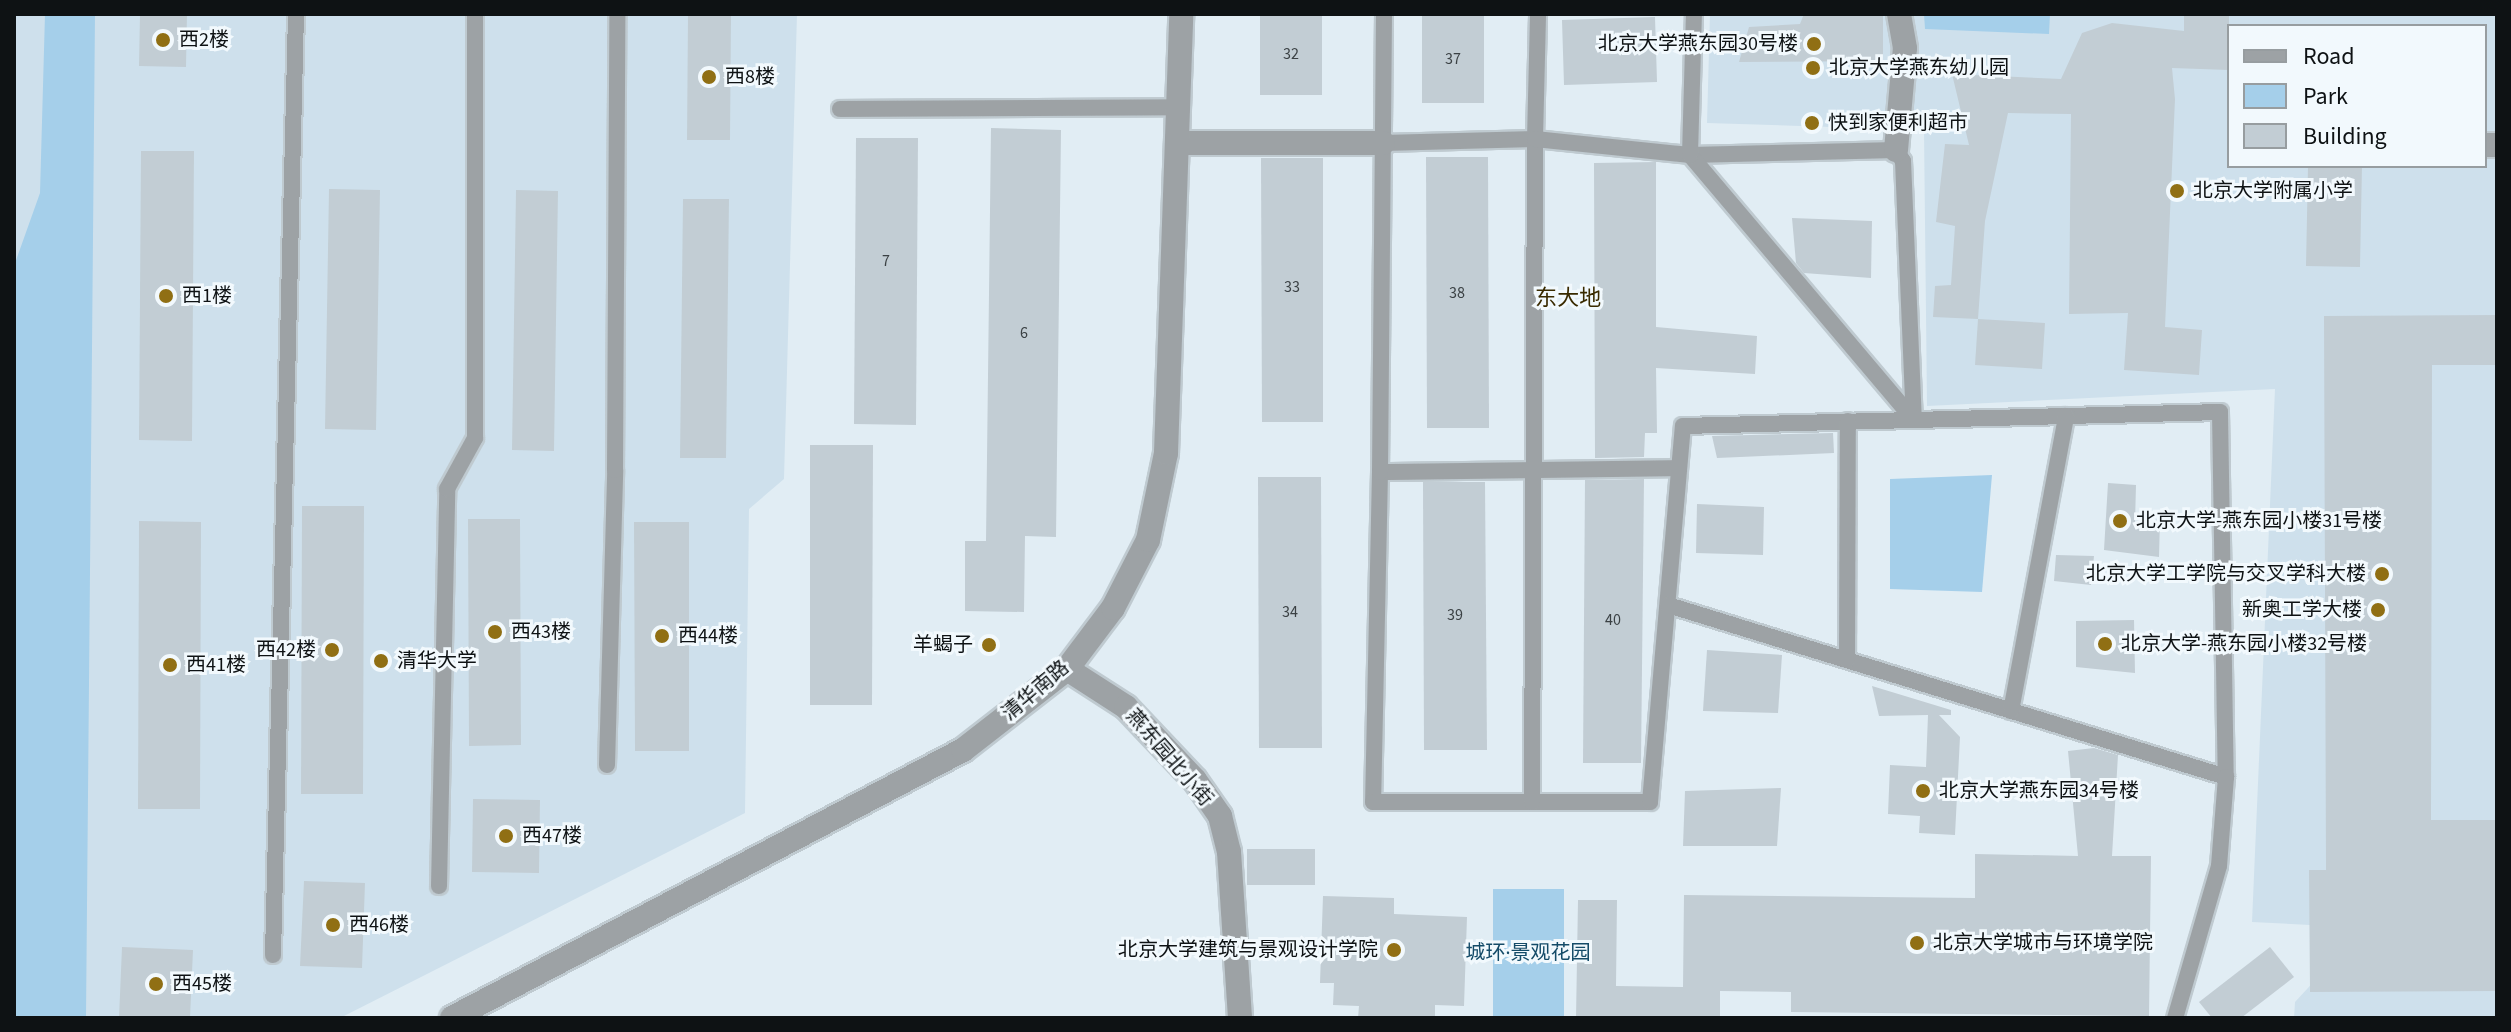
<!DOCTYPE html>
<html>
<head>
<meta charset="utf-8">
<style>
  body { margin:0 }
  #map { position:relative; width:2511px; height:1032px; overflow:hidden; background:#e1edf4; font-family:"Source Sans 3","Noto Sans SC",sans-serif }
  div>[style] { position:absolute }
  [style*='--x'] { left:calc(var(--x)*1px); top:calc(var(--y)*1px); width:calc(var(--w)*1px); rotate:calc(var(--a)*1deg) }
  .built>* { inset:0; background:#cee0ec }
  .green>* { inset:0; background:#a5cfea }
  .building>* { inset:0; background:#c2cdd4 }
  .roads { filter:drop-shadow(2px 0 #bfcad0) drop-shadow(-2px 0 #bfcad0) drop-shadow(0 2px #bfcad0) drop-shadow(0 -2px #bfcad0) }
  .service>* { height:16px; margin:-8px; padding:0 8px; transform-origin:8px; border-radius:8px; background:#9da2a5 }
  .minor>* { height:24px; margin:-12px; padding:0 12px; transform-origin:12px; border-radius:12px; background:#9da2a5 }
  .tertiary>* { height:24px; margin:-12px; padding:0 12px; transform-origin:12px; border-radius:12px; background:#9da2a5 }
  .dots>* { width:22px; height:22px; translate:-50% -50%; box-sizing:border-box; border:4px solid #f2f9fd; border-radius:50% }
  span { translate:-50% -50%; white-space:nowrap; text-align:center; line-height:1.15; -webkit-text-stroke:6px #f2f9fd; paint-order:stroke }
  .number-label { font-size:16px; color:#3b4144 }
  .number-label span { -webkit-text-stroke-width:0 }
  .poi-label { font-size:20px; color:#0e1214 }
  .left { translate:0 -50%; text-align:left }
  .right { translate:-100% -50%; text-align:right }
  .street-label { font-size:20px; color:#0e1214 }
  .park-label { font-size:20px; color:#144b68 }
  .neighbourhood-label { font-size:22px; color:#392a00 }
  .frame { position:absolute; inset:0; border:16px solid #0e1214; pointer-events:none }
  .legend { position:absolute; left:2227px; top:24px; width:260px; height:144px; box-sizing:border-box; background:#f2f9fd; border:2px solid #979da0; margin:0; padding:10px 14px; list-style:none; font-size:24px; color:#0e1214 }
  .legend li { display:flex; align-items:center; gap:16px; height:40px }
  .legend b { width:40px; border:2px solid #979da0 }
</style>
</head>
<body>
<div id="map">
  <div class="built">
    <div style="clip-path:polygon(14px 14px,797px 14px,784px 479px,749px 509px,745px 813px,340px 1018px,14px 1018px)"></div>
    <div style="clip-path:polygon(evenodd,1710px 14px,2497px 14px,2497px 1018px,2294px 1018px,2295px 1002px,2319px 976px,2310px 925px,2252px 922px,2275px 389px,1927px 406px,1924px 130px,1707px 123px,1710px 14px,2229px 26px,2485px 26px,2485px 166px,2229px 166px,2229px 26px)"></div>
  </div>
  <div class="green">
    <div style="clip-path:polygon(45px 14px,95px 14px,86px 1018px,14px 1018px,14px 266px,40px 193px)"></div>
    <div style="clip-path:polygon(1924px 14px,2050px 14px,2049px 34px,1925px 29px)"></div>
    <div style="clip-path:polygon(1992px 475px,1982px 592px,1890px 589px,1890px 479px)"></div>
    <div style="clip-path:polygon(1493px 889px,1564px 889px,1564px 1017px,1493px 1017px)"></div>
  </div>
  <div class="building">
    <div style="clip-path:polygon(140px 14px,187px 14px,186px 67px,139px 66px)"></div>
    <div style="clip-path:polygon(688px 14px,731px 14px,730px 140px,687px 140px)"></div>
    <div style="clip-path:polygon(1260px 14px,1322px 14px,1322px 95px,1260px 95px)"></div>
    <div style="clip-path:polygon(1422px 14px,1484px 14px,1484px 103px,1422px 103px)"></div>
    <div style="clip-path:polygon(1804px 14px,1883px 14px,1883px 61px,1739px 62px,1749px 27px,1800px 24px)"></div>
    <div style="clip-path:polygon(2184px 14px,2229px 14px,2229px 70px,2172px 68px,2175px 99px,2165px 327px,2202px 330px,2199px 375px,2124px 370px,2128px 313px,2069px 314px,2071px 114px,2008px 113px,1985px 221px,1978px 319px,1933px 317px,1935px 286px,1951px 285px,1955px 226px,1936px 222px,1945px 144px,1969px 145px,1952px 74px,2061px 79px,2082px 33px,2112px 23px,2184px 31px)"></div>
    <div style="clip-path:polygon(1655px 17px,1657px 82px,1564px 85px,1562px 20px)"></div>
    <div style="clip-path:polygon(991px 128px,1061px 130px,1056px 537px,1025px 536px,1024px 612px,965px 611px,965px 541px,986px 541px)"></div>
    <div style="clip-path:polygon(856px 138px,918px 138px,916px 425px,854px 424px)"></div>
    <div style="clip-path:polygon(141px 151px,194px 151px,192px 441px,139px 440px)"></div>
    <div style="clip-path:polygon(1426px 157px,1488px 157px,1489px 428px,1427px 428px)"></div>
    <div style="clip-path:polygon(1261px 158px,1323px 158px,1323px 422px,1262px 422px)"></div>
    <div style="clip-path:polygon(1656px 162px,1656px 327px,1757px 336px,1755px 374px,1656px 368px,1657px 433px,1645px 433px,1644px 457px,1595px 458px,1594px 163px)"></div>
    <div style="clip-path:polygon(2308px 166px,2362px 166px,2360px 267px,2306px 266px)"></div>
    <div style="clip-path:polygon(329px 189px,380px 190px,376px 430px,325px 429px)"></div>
    <div style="clip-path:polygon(516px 190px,558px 191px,554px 451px,512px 450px)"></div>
    <div style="clip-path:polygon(683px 199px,729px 199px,726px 458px,680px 458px)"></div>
    <div style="clip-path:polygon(1792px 218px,1872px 221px,1871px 278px,1804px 273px,1796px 263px)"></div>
    <div style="clip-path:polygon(2497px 315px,2497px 365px,2432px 365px,2431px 820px,2497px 820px,2497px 991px,2310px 992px,2309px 870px,2326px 870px,2324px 316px)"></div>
    <div style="clip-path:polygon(1978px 319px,2045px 323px,2042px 369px,1975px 365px)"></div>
    <div style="clip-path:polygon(1833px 433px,1834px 453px,1717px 458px,1712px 436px)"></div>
    <div style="clip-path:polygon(810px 445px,873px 445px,872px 705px,810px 705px)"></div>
    <div style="clip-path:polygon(1258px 477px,1321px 477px,1322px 748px,1259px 748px)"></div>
    <div style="clip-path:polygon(1644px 479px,1641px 763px,1583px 763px,1585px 480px)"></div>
    <div style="clip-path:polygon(1423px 482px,1485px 482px,1487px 750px,1424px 750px)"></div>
    <div style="clip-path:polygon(2108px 483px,2136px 485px,2135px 524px,2160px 519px,2159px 557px,2104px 550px)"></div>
    <div style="clip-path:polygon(1697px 504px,1764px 507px,1763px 555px,1696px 553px)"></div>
    <div style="clip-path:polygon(302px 506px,364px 506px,363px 794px,301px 794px)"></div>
    <div style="clip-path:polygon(468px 519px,520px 519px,521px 745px,469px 746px)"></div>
    <div style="clip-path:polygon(139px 521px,201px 522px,200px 809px,138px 809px)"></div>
    <div style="clip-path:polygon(634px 522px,689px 522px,689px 751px,635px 751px)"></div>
    <div style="clip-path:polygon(2056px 555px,2094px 556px,2091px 585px,2054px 581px)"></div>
    <div style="clip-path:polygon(2134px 620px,2135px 673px,2076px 667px,2076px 621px)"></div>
    <div style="clip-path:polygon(1707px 650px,1782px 655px,1778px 713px,1703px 711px)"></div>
    <div style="clip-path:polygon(1872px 686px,1951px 710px,1951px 715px,1939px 715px,1960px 737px,1955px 835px,1919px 833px,1920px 816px,1888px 814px,1890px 765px,1926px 767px,1928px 715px,1879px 716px)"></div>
    <div style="clip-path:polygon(2094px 748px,2118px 755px,2112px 856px,2151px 856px,2149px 1016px,1791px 1012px,1791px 992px,1720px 991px,1720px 1018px,1576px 1018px,1578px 900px,1617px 900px,1616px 986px,1683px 987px,1684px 895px,1975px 898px,1975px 854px,2078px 856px,2068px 751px)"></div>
    <div style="clip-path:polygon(1781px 788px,1777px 846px,1683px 846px,1685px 791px)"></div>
    <div style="clip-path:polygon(473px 799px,540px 800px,539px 873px,472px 872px)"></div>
    <div style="clip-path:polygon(1247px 849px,1315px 849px,1315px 885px,1247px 885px)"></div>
    <div style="clip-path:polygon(304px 881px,365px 883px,362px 968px,300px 966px)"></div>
    <div style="clip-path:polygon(1323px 896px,1394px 898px,1394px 914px,1467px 917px,1464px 1006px,1435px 1005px,1435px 1018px,1358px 1018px,1359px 1006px,1333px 1005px,1334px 983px,1320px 983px)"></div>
    <div style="clip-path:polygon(122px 947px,193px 950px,190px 1018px,119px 1018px)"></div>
    <div style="clip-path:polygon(2270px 947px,2294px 977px,2241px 1018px,2212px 1018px,2199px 1002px)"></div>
  </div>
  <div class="roads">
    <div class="service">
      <div style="--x:840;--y:109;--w:338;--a:-0.3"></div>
      <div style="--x:1383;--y:143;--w:152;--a:-1.5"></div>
      <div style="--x:1535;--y:139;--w:125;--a:-88.6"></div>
      <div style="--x:1690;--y:155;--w:206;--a:-1.4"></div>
      <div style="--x:1896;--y:150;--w:13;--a:58"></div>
      <div style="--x:1903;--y:161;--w:259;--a:87.6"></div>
      <div style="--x:1690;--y:155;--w:347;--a:49.8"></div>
      <div style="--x:1679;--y:468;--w:299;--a:179.2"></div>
      <div style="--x:1380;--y:472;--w:330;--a:91.2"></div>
      <div style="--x:1373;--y:802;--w:277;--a:0"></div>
      <div style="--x:1650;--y:802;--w:377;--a:-85"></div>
      <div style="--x:1683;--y:426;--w:537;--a:-1.49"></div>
      <div style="--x:2220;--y:412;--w:365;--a:89.1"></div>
      <div style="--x:1380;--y:472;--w:458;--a:-89.5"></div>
      <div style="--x:1668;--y:605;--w:584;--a:17.13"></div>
      <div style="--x:2226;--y:777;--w:89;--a:94.5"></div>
      <div style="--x:2219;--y:866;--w:158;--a:106.1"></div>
      <div style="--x:1847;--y:660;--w:239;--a:-89.8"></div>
      <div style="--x:2011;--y:711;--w:300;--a:-79.4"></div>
      <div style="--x:607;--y:765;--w:295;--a:-88.4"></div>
      <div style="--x:615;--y:470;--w:456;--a:-89.7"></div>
      <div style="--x:1532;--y:802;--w:663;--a:-89.74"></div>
      <div style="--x:1535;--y:139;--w:156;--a:5.9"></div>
      <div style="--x:1690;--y:155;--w:141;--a:-88.4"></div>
      <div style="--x:439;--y:886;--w:397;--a:-88.8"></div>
      <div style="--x:447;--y:489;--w:58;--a:-61.2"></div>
      <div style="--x:475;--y:438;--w:424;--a:-90"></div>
      <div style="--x:273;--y:955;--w:941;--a:-88.6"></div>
    </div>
    <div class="minor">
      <div style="--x:1177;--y:143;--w:206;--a:0"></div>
      <div style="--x:2485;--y:145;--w:12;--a:0"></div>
      <div style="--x:1896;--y:150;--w:102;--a:-85"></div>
      <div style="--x:1905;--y:48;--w:35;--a:-100"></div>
      <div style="--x:1067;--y:669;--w:70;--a:32.8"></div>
      <div style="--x:1126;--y:707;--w:100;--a:46.6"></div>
      <div style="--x:1195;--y:780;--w:44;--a:55.2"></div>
      <div style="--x:1220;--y:816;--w:37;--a:76"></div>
      <div style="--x:1229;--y:852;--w:166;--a:86.2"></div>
    </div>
    <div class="tertiary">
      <div style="--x:452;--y:1018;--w:577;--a:-27.68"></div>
      <div style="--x:963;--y:750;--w:132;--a:-37.9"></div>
      <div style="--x:1067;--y:669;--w:76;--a:-53"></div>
      <div style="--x:1113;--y:608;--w:76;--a:-62.8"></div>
      <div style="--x:1148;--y:540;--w:89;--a:-78.3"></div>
      <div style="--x:1166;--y:453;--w:439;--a:-88"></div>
    </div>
  </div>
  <div class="dots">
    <div style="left:163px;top:40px;background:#906f14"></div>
    <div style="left:1814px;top:44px;background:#906f14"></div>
    <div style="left:1813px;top:68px;background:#906f14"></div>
    <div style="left:709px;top:77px;background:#906f14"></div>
    <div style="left:1812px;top:123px;background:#906f14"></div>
    <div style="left:2177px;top:191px;background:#906f14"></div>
    <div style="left:166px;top:296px;background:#906f14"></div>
    <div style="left:2120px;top:521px;background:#906f14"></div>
    <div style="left:2382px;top:574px;background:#906f14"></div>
    <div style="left:2378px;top:610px;background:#906f14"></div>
    <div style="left:495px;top:632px;background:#906f14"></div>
    <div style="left:662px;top:636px;background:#906f14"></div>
    <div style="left:2105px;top:644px;background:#906f14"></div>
    <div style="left:989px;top:645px;background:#906f14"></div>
    <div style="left:332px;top:650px;background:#906f14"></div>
    <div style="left:381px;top:661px;background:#906f14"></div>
    <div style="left:170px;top:665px;background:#906f14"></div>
    <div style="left:1923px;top:791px;background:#906f14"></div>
    <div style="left:506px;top:836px;background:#906f14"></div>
    <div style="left:333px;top:925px;background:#906f14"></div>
    <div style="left:1917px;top:943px;background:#906f14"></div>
    <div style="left:1394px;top:950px;background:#906f14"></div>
    <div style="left:156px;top:984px;background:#906f14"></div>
  </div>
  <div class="number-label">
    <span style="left:1291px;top:54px">32</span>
    <span style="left:1453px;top:59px">37</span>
    <span style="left:886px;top:261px">7</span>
    <span style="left:1292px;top:287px">33</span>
    <span style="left:1457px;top:293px">38</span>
    <span style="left:1024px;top:333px">6</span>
    <span style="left:1290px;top:612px">34</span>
    <span style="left:1455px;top:615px">39</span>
    <span style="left:1613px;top:620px">40</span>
  </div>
  <div class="poi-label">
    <span class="left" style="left:179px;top:40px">西2楼</span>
    <span class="right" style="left:1798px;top:44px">北京大学燕东园30号楼</span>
    <span class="left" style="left:1829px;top:68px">北京大学燕东幼儿园</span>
    <span class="left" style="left:725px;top:77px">西8楼</span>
    <span class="left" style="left:1828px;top:123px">快到家便利超市</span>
    <span class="left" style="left:2193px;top:191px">北京大学附属小学</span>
    <span class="left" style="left:182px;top:296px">西1楼</span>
    <span class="left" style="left:2136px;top:521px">北京大学-燕东园小楼31号楼</span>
    <span class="right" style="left:2366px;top:574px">北京大学工学院与交叉学科大楼</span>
    <span class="right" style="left:2362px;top:610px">新奥工学大楼</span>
    <span class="left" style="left:511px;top:632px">西43楼</span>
    <span class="left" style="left:678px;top:636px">西44楼</span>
    <span class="left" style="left:2121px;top:644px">北京大学-燕东园小楼32号楼</span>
    <span class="right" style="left:973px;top:645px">羊蝎子</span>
    <span class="right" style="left:316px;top:650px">西42楼</span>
    <span class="left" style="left:397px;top:661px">清华大学</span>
    <span class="left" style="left:186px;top:665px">西41楼</span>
    <span class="left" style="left:1939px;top:791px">北京大学燕东园34号楼</span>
    <span class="left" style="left:522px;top:836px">西47楼</span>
    <span class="left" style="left:349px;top:925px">西46楼</span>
    <span class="left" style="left:1933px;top:943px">北京大学城市与环境学院</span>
    <span class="right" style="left:1378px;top:950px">北京大学建筑与景观设计学院</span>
    <span class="left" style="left:172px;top:984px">西45楼</span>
  </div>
  <div class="street-label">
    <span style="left:1036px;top:691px;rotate:-40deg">清华南路</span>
    <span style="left:1169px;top:758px;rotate:49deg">燕东园北小街</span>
  </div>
  <div class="park-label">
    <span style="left:1528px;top:953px">城环·景观花园</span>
  </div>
  <div class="neighbourhood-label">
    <span style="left:1568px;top:299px">东大地</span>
  </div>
  <div class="frame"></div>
  <ul class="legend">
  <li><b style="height:10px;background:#9da2a5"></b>Road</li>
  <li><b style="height:22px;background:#a5cfea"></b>Park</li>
  <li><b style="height:22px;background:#c2cdd4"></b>Building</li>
  </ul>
</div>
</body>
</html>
